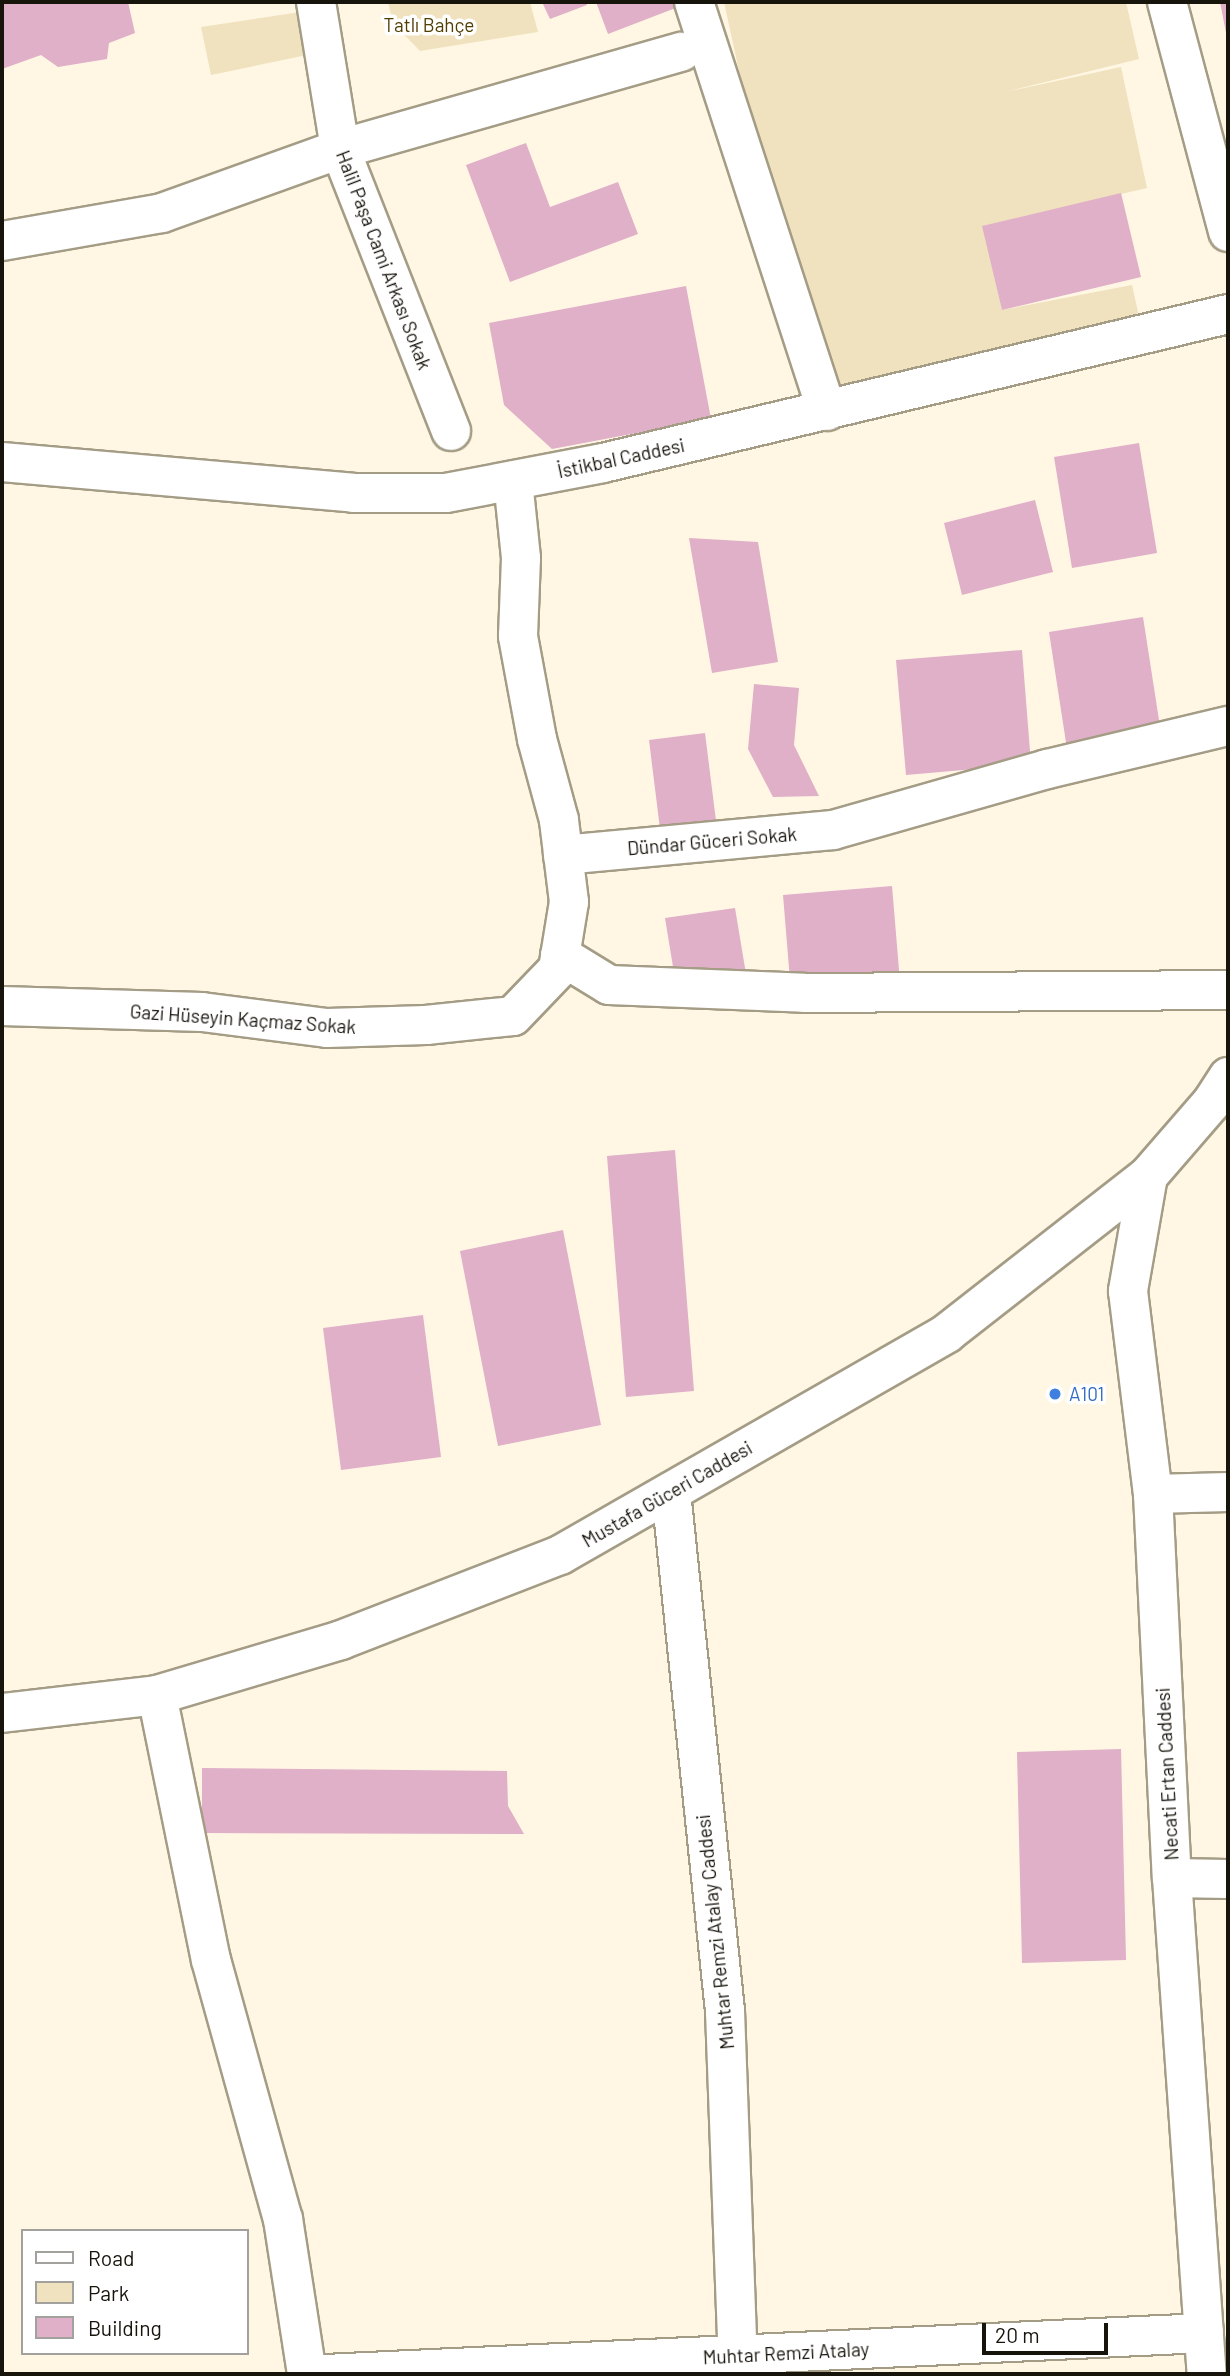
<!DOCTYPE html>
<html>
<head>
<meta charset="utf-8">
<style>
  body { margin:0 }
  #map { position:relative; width:1230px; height:2376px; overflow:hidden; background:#fff7e4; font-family:Barlow,sans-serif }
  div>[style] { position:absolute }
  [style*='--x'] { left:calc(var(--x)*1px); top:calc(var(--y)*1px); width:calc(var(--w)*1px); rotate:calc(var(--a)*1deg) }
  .green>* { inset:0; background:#f0e2be }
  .building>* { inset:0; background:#e0afc8 }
  .roads { filter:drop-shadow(2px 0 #a49c85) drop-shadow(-2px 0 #a49c85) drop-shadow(0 2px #a49c85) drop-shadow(0 -2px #a49c85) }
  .minor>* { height:38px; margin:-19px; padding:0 19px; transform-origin:19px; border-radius:19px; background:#fff }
  .dots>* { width:19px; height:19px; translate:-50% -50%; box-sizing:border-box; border:4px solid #fff; border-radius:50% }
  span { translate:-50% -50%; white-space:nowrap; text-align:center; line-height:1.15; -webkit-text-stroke:7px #fff; paint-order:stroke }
  .park-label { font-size:19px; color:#503d00 }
  .street-label { font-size:19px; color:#17140c }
  .shop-label { font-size:19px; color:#366cbe }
  .left { translate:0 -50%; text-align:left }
  .frame { position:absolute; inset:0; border:4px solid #17140c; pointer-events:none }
  .legend { position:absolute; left:21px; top:2229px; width:228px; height:126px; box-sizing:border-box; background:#fff; border:2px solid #a2a19e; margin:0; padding:9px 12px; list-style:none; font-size:21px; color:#17140c }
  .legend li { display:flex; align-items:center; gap:14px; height:35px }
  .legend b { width:35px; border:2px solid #a2a19e }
  .scale { position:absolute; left:982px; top:2323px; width:126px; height:32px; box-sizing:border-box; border:4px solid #17140c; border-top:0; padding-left:9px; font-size:21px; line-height:24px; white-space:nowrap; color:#17140c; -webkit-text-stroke:5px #fff; paint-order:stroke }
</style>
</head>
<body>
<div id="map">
  <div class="green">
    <div style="clip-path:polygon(388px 2px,530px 2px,538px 32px,420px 51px,393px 23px)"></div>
    <div style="clip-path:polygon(724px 2px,1126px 2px,1139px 59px,1005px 92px,1121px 67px,1147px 188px,983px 226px,1002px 310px,1132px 285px,1140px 321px,809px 394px)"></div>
    <div style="clip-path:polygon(300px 12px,307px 55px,211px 75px,201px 27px)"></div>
  </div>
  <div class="building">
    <div style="clip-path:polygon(2px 2px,128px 2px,135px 33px,109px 43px,107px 59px,58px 67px,41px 55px,2px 69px)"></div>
    <div style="clip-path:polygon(542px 2px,586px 2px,587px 5px,550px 19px)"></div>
    <div style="clip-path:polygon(596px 2px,685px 2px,686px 4px,608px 34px)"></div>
    <div style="clip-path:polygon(1220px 2px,1228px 2px,1228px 38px,1227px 38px)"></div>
    <div style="clip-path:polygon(526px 143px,550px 207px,618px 182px,638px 234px,510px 282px,466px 165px)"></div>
    <div style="clip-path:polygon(1121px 193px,1141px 277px,1002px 310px,982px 226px)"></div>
    <div style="clip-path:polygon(686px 286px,711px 419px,552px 449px,504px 405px,489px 323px)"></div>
    <div style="clip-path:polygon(1139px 443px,1157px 553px,1072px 568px,1054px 457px)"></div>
    <div style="clip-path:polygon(1035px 500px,1053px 572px,962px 595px,944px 523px)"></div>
    <div style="clip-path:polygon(689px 538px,758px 542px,778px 662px,712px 673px)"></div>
    <div style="clip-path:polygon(1143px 617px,1161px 733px,1067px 749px,1049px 632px)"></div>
    <div style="clip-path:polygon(1022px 650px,1031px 764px,906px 775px,896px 660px)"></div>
    <div style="clip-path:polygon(754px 684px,799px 688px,794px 745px,819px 796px,773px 797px,748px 749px)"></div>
    <div style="clip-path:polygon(705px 733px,716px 821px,660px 829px,649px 740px)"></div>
    <div style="clip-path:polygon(892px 886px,900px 982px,791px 992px,783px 895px)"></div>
    <div style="clip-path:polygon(735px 908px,746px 974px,676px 985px,665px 918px)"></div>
    <div style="clip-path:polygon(675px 1150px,694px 1391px,626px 1397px,607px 1156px)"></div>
    <div style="clip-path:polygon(563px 1230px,601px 1425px,498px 1446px,460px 1251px)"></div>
    <div style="clip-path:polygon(423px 1315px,441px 1457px,341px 1470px,323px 1328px)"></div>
    <div style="clip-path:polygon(1121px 1749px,1126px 1960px,1022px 1963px,1017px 1752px)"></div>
    <div style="clip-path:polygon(202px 1768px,507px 1771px,508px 1806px,524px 1834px,202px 1833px)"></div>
  </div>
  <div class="roads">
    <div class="minor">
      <div style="--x:316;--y:2;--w:149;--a:80.7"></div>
      <div style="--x:340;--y:149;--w:303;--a:68.5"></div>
      <div style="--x:694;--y:2;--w:430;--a:72"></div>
      <div style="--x:1167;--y:2;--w:238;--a:75.1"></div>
      <div style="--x:2;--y:241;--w:162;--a:-9.9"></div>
      <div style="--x:162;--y:213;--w:189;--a:-19.8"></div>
      <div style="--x:340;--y:149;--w:355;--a:-15.9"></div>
      <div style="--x:2;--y:462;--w:352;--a:5"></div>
      <div style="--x:353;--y:493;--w:93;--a:0"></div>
      <div style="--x:446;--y:493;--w:160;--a:-10.8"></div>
      <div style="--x:603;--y:463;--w:643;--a:-13.41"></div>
      <div style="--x:563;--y:855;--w:271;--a:-5.3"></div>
      <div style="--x:833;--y:830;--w:223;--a:-15.9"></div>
      <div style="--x:1047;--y:769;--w:186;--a:-13.4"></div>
      <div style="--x:560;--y:955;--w:57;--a:31.5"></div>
      <div style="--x:609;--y:985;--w:195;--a:2.3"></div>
      <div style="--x:804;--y:993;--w:424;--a:-0.4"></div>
      <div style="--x:2;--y:1006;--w:200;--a:1.7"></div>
      <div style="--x:202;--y:1012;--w:126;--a:7.3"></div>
      <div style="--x:327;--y:1028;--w:99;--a:-1.7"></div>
      <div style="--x:426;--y:1025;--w:87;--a:-5.9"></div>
      <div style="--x:513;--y:1016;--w:65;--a:-46.2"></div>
      <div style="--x:558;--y:969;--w:68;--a:-80.7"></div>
      <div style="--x:569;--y:902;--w:83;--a:-97"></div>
      <div style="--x:559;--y:820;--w:84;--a:-105.2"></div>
      <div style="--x:537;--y:739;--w:105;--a:-100.5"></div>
      <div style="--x:518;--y:636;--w:78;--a:-87.8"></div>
      <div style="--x:521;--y:558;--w:78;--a:-95.9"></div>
      <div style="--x:1148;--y:1176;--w:117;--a:99.9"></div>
      <div style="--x:1128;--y:1291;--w:205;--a:83"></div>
      <div style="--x:1153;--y:1494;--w:384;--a:87.2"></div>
      <div style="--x:1172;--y:1878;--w:497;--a:86"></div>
      <div style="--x:671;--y:1492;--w:522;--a:84.06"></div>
      <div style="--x:725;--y:2011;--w:363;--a:87.9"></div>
      <div style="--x:1153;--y:1494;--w:75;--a:-1.5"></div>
      <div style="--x:157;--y:1695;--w:270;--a:78.5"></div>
      <div style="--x:211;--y:1960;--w:269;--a:74.5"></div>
      <div style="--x:283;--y:2219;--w:157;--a:81.2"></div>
      <div style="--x:2;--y:1713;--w:156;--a:-6.6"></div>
      <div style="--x:157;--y:1695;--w:192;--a:-16.6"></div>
      <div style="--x:341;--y:1640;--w:235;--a:-21.2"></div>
      <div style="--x:560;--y:1555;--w:446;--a:-29.8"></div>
      <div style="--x:947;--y:1333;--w:255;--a:-38"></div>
      <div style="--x:1148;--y:1176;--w:98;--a:-49.1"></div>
      <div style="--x:1212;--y:1102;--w:30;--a:-57"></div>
      <div style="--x:1172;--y:1878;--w:56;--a:1"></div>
      <div style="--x:325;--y:2374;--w:880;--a:-2.67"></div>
    </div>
  </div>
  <div class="dots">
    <div style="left:1055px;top:1394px;background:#3f7fe0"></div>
  </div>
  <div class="park-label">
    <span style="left:429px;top:25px">Tatlı Bahçe</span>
  </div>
  <div class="street-label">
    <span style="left:384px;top:260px;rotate:69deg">Halil Paşa Cami Arkası Sokak</span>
    <span style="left:621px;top:458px;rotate:-12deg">İstikbal Caddesi</span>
    <span style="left:712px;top:841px;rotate:-5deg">Dündar Güceri Sokak</span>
    <span style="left:243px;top:1019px;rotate:4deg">Gazi Hüseyin Kaçmaz Sokak</span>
    <span style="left:667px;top:1494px;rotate:-30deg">Mustafa Güceri Caddesi</span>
    <span style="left:1167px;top:1774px;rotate:-93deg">Necati Ertan Caddesi</span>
    <span style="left:715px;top:1932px;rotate:-96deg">Muhtar Remzi Atalay Caddesi</span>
    <span style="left:786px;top:2353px;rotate:-3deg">Muhtar Remzi Atalay</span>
  </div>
  <div class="shop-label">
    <span class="left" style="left:1069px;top:1394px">A101</span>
  </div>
  <div class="frame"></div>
  <ul class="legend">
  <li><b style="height:9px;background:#fff"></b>Road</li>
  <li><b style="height:19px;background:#f0e2be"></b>Park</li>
  <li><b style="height:19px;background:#e0afc8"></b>Building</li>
  </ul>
  <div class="scale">20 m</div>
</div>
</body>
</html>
